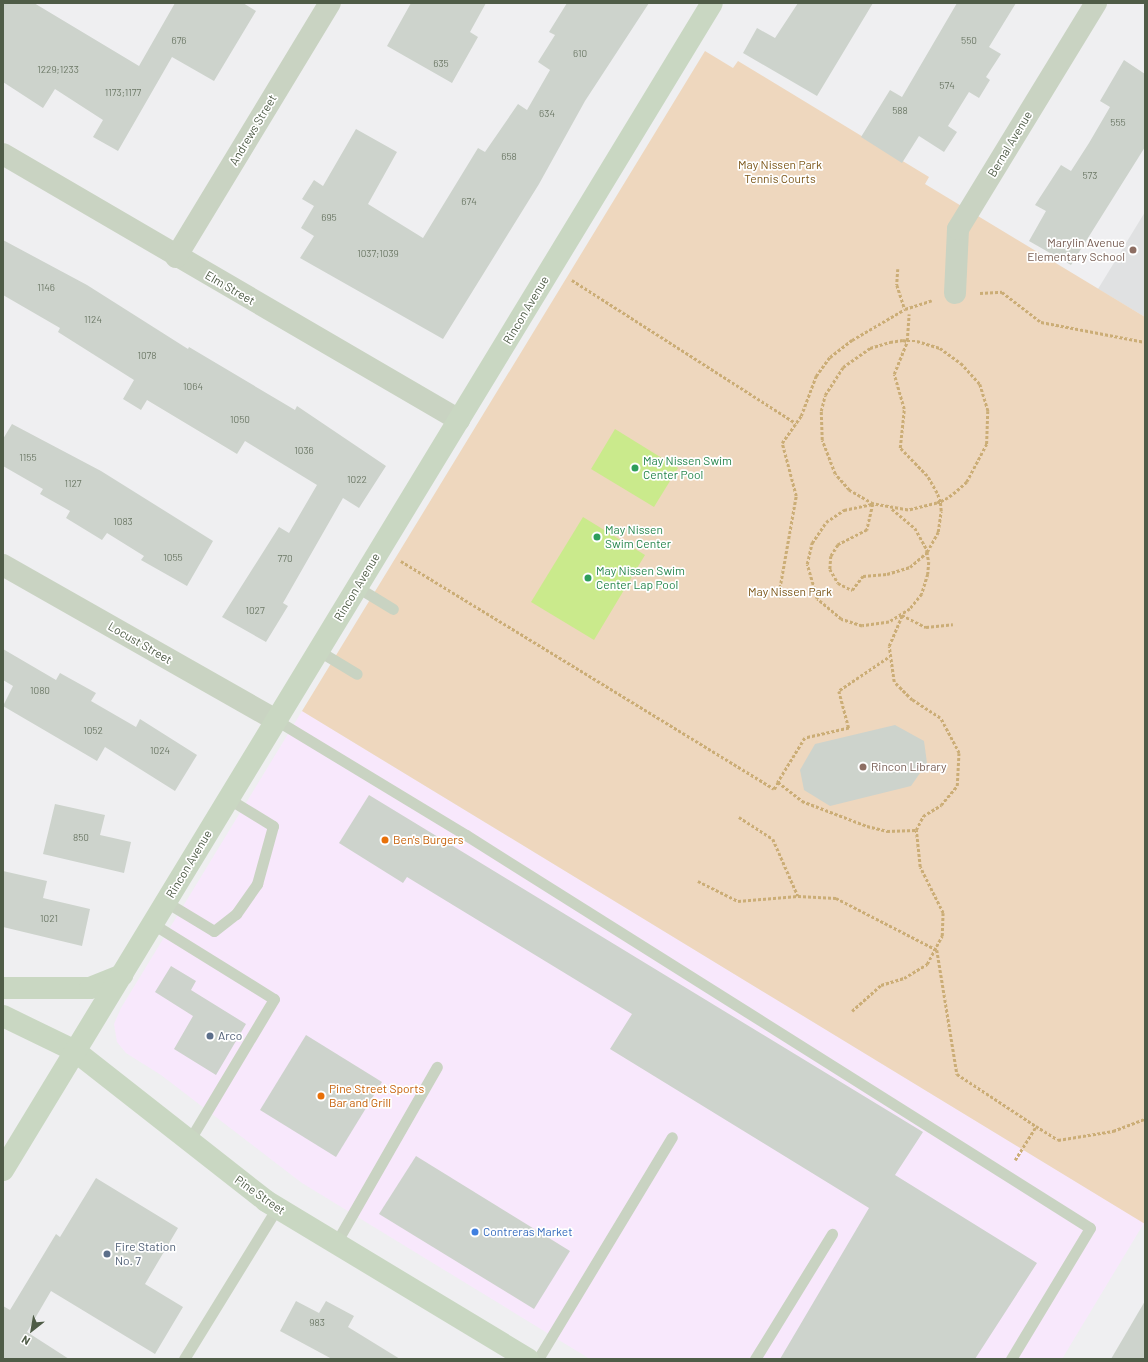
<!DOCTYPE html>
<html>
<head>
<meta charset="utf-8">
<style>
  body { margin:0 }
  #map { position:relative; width:1148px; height:1362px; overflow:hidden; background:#efeff1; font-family:Barlow,sans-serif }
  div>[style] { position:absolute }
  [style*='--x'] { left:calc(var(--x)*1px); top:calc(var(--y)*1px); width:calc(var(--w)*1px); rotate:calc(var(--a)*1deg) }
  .commercial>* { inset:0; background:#f8e8fc }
  .education>* { inset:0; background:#e0e1e2 }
  .green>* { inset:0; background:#eed7be }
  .water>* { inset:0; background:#caea8c }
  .building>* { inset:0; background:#cdd3cc }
  .path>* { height:2.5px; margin-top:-1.25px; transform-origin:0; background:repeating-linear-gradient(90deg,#cbad76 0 3px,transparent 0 5px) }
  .lane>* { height:11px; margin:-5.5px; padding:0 5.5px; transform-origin:5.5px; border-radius:5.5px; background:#c9d3c2 }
  .street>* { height:22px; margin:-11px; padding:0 11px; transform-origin:11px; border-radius:11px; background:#c9d3c2 }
  .secondary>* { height:22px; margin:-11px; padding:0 11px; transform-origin:11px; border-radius:11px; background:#c9d7c2 }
  .dots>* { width:11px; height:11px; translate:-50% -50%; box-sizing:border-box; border:2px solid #fff; border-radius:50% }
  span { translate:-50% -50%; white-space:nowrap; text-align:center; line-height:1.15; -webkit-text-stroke:3.5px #fff; paint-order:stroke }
  .number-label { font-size:10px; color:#6e7a68 }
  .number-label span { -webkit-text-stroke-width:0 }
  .street-label { font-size:12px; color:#4f5c47 }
  .park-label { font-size:12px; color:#7c5719 }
  .education-label { font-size:12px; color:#785e54 }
  .right { translate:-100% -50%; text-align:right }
  .left { translate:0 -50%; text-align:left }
  .leisure-label { font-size:12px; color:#27864d }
  .food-label { font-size:12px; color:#c56008 }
  .service-label { font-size:12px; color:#4e5e75 }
  .shop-label { font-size:12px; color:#366cbe }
  .frame { position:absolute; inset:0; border:4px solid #4f5c47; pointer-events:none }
  .north { position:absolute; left:12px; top:1310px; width:40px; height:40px; -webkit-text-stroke:3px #fff; paint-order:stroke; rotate:211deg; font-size:11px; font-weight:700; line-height:16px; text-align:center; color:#4f5c47 }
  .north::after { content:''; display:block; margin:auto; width:14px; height:18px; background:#4f5c47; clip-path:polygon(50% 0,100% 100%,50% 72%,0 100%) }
</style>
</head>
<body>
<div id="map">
  <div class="commercial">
    <div style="clip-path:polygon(302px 711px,1144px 1223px,1062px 1359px,590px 1359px,302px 1183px,161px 1075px,126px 1053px,117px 1042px,114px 1024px,121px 1008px)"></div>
  </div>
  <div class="education">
    <div style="clip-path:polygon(1145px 212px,1145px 317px,1098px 289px)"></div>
  </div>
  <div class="green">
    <div style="clip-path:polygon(705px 51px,733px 68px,738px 61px,929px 177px,925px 184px,1145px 317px,1145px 1224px,302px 711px)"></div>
  </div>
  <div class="water">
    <div style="clip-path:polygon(615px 429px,678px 468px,654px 507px,591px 469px)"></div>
    <div style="clip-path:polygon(583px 517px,645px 555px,594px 640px,531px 602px)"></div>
  </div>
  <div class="building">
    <div style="clip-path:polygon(3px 3px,34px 3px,139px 66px,175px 3px,243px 3px,256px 11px,214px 81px,172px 57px,118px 151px,93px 137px,103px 120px,55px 89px,43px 108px,3px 82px)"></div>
    <div style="clip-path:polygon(411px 3px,486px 3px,470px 32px,478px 37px,452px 83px,387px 46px)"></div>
    <div style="clip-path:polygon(567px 3px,649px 3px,585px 101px,539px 184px,443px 339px,300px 258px,314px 236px,301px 228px,314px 206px,302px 199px,314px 180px,323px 186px,356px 129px,397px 152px,368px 204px,423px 238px,478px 148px,485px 152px,518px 104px,527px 110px,550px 70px,538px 62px,555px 35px,549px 32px)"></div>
    <div style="clip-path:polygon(798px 3px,873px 3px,817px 96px,743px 53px,757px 28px,775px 38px)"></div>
    <div style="clip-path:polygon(957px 3px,1016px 3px,989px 47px,1001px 54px,986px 77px,990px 80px,979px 98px,969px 92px,948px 126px,957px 132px,944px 152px,919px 136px,902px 163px,861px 137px,890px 90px,902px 97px)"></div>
    <div style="clip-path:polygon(1124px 60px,1145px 74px,1145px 147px,1071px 265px,1029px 241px,1046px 211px,1035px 205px,1061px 165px,1071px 171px,1089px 143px,1110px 107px,1100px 101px)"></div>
    <div style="clip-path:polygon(3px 240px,87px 285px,188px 349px,189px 347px,295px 410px,297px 406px,386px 466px,359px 508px,343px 498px,283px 603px,288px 606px,266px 642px,222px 617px,279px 527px,289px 533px,317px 485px,245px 441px,237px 454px,147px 400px,141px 410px,123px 399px,134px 380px,58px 332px,60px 328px,3px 295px)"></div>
    <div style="clip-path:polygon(12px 424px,101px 471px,213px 541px,187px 586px,141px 560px,144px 556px,107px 533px,102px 540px,66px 518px,70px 511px,40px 494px,43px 489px,3px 466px,3px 439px)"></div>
    <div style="clip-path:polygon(3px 649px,56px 680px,60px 673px,96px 693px,91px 701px,136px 727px,140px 719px,197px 755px,175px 791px,105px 747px,97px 761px,3px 706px,13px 686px,3px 680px)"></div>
    <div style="clip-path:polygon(895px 725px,924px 741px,927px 763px,911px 786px,830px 806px,804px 790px,800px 770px,815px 744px)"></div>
    <div style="clip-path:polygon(369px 795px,923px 1132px,895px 1175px,1037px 1263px,975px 1359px,780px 1359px,869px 1208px,610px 1049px,632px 1014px,407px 877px,403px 883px,339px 843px)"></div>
    <div style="clip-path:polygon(55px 804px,105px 815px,100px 835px,131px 842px,124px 873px,43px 854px)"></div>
    <div style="clip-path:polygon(3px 871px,47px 881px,43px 898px,90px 909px,82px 946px,3px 927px)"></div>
    <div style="clip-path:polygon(171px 966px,196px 981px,191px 990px,246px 1024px,216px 1075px,174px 1049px,193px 1016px,155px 992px)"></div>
    <div style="clip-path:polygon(306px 1035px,382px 1082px,336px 1157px,260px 1110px)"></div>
    <div style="clip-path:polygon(416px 1156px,570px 1251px,534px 1309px,379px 1214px)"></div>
    <div style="clip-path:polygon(96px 1178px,178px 1228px,145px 1284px,183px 1307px,155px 1354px,51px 1291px,27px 1332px,69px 1359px,3px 1359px,3px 1306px,10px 1310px,56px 1234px,60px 1237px)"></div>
    <div style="clip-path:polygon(296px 1301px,319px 1313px,326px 1301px,354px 1316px,348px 1327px,400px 1359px,332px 1359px,280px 1331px)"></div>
    <div style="clip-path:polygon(1145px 1301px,1145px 1359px,1111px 1359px)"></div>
  </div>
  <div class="path">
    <div style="--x:898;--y:269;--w:16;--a:94"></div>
    <div style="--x:897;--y:285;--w:25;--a:72"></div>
    <div style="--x:572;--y:280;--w:266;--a:32.6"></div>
    <div style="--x:980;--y:293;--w:22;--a:-3"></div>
    <div style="--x:1002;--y:292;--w:49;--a:37.6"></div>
    <div style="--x:1041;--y:322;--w:106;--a:10.9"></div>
    <div style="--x:892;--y:509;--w:30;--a:40"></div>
    <div style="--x:915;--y:528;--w:25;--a:61"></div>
    <div style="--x:927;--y:550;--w:2;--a:90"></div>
    <div style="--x:927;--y:552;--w:10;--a:79"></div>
    <div style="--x:929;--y:562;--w:12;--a:95"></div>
    <div style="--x:928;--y:574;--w:21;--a:107"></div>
    <div style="--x:922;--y:594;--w:19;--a:129"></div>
    <div style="--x:910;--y:609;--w:25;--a:148"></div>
    <div style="--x:889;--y:622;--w:27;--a:172"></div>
    <div style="--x:862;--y:626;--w:22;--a:-162"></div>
    <div style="--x:841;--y:619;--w:31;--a:-140"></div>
    <div style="--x:817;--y:599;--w:36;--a:-106"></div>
    <div style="--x:807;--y:564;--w:22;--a:-77"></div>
    <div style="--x:812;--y:543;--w:25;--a:-56"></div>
    <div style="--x:826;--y:522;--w:22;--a:-34"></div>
    <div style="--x:844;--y:510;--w:30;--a:-12"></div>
    <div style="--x:873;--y:504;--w:28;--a:-150"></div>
    <div style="--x:849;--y:490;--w:21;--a:-131"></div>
    <div style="--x:835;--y:474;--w:36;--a:-111"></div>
    <div style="--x:822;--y:440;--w:29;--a:-92"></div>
    <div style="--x:821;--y:411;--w:16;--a:-76"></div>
    <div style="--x:825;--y:395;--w:33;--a:-57"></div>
    <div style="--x:843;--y:367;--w:33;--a:-35"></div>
    <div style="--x:870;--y:348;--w:21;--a:-17"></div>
    <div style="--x:890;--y:342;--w:13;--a:-9"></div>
    <div style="--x:903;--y:340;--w:4;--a:14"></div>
    <div style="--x:907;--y:341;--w:10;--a:0"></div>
    <div style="--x:917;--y:341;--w:24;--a:17"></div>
    <div style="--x:940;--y:348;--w:26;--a:36"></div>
    <div style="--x:961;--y:363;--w:28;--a:48"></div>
    <div style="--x:980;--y:384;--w:28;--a:73"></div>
    <div style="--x:988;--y:411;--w:33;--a:92"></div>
    <div style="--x:987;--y:444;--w:43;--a:117.8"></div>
    <div style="--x:967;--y:482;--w:15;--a:138"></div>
    <div style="--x:956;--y:492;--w:10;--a:143"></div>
    <div style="--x:948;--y:498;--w:9;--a:153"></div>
    <div style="--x:940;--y:502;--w:3;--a:162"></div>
    <div style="--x:937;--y:503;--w:30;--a:166"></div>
    <div style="--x:908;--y:510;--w:36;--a:-170"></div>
    <div style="--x:873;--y:504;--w:27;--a:103"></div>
    <div style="--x:867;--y:530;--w:33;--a:153"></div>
    <div style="--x:838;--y:545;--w:13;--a:122"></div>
    <div style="--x:831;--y:556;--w:13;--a:94"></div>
    <div style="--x:830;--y:569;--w:16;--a:60"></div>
    <div style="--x:838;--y:583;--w:16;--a:27"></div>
    <div style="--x:852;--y:590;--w:18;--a:-52"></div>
    <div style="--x:863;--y:576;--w:24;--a:-5"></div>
    <div style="--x:887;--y:574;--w:24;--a:-17"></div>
    <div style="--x:910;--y:567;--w:23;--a:-41"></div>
    <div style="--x:927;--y:552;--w:23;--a:-61"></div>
    <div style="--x:938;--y:532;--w:21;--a:-82"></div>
    <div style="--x:941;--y:511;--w:9;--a:-96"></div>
    <div style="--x:940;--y:502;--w:9;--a:-108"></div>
    <div style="--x:937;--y:493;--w:20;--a:-120"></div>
    <div style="--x:927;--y:476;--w:39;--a:-134"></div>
    <div style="--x:900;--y:448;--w:39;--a:-84"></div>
    <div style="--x:904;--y:409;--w:36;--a:-106"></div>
    <div style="--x:894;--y:374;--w:35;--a:-68"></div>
    <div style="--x:907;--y:341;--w:27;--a:-86"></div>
    <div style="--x:401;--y:561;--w:437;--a:31.4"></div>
    <div style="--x:774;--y:789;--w:8;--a:-60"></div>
    <div style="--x:778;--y:598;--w:104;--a:-80"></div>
    <div style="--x:796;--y:496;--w:55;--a:-104.8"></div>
    <div style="--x:782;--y:443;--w:33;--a:-55"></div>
    <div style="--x:801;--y:416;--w:43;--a:-69.4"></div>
    <div style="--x:816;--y:376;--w:24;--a:-54"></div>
    <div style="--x:830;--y:357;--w:28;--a:-38"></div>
    <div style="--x:852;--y:340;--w:61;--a:-30.3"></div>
    <div style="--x:905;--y:309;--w:28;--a:-18"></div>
    <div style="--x:888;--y:658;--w:59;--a:146"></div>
    <div style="--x:839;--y:691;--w:38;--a:75"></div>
    <div style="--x:849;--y:728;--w:45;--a:167.2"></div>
    <div style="--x:805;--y:738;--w:52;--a:121.5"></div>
    <div style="--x:778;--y:782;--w:31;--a:38"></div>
    <div style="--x:802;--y:801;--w:70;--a:21"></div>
    <div style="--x:867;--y:826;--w:21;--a:14"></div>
    <div style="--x:887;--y:831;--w:29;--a:-2"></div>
    <div style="--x:916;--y:830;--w:16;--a:-63"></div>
    <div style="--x:923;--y:816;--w:21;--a:-31"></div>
    <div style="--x:941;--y:805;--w:25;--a:-50"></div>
    <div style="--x:957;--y:786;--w:33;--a:-87"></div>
    <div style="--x:959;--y:753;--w:40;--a:-118"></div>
    <div style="--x:940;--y:718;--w:33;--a:-147"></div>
    <div style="--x:912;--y:700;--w:25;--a:-135"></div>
    <div style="--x:894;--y:682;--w:36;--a:-98"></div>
    <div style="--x:889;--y:646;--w:34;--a:-67"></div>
    <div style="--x:902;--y:615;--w:27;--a:27"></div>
    <div style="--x:926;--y:627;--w:27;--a:-6"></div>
    <div style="--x:739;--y:817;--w:40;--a:32.9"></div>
    <div style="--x:773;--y:839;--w:62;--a:66.3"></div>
    <div style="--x:698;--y:881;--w:45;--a:26.6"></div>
    <div style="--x:738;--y:901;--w:60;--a:-4.8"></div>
    <div style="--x:798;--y:896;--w:38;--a:3"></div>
    <div style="--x:836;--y:898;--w:114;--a:27.2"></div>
    <div style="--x:937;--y:950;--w:126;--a:80.8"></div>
    <div style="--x:957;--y:1074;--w:95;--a:33.4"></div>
    <div style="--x:852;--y:1011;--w:39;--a:-42"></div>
    <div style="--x:881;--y:985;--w:24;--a:-17"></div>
    <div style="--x:904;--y:978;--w:27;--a:-31"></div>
    <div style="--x:927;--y:964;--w:32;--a:-62"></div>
    <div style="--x:942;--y:936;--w:23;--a:-88"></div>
    <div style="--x:943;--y:913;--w:51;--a:-116.6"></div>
    <div style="--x:920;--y:867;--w:37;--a:-96"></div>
    <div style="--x:1015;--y:1160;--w:40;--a:-58"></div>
    <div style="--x:1036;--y:1126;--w:26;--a:32"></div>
    <div style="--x:1058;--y:1140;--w:56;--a:-9.3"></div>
    <div style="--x:1113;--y:1131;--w:34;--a:-21"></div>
  </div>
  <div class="lane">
    <div style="--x:357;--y:587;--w:42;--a:31.4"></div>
    <div style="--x:319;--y:651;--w:44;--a:31.2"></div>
    <div style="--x:276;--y:720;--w:222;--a:31.2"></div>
    <div style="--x:466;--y:835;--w:737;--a:32.2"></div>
    <div style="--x:1090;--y:1228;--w:153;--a:121.1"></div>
    <div style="--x:166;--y:902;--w:56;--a:31.1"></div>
    <div style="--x:214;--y:931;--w:28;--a:-38"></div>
    <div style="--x:236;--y:914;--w:37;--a:-55"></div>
    <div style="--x:257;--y:884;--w:60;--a:-74.6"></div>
    <div style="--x:273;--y:826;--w:52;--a:-148.5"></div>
    <div style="--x:153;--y:924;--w:142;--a:31.8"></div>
    <div style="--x:274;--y:999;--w:165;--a:120.9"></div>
    <div style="--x:336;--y:1243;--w:203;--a:-60.2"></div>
    <div style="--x:184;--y:1359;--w:177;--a:-58.4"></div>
    <div style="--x:538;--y:1359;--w:259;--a:-58.9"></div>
    <div style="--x:755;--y:1359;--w:147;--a:-58.4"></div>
  </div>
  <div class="street">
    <div style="--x:3;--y:154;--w:528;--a:30.26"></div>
    <div style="--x:176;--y:257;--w:297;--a:-58.8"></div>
    <div style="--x:955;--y:293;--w:64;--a:-87.3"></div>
    <div style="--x:958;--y:229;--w:265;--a:-58.6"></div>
    <div style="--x:3;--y:565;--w:314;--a:29.6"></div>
  </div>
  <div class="secondary">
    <div style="--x:3;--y:988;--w:87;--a:0"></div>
    <div style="--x:90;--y:988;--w:35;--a:-22"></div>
    <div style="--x:3;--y:1016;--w:80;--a:25.9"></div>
    <div style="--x:75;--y:1051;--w:243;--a:38.1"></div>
    <div style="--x:266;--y:1201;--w:306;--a:31.1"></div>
    <div style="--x:3;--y:1170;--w:1365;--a:-58.72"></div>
  </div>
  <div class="dots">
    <div style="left:1133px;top:250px;background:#8d6e63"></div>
    <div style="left:635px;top:468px;background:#2e9e5b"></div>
    <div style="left:597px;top:537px;background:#2e9e5b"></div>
    <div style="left:588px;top:578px;background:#2e9e5b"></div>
    <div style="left:863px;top:767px;background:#8d6e63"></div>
    <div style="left:385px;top:840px;background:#e8710a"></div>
    <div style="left:210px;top:1036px;background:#5c6f8a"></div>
    <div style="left:321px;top:1096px;background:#e8710a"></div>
    <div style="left:475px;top:1232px;background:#3f7fe0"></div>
    <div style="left:107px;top:1254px;background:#5c6f8a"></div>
  </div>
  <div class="number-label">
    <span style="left:179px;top:41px">676</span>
    <span style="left:969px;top:41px">550</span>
    <span style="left:580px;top:54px">610</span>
    <span style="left:441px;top:64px">635</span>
    <span style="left:58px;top:70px">1229;1233</span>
    <span style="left:947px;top:86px">574</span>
    <span style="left:123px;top:93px">1173;1177</span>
    <span style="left:900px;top:111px">588</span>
    <span style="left:547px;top:114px">634</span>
    <span style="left:1118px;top:123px">555</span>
    <span style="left:509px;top:157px">658</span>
    <span style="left:1090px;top:176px">573</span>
    <span style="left:469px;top:202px">674</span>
    <span style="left:329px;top:218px">695</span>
    <span style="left:378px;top:254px">1037;1039</span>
    <span style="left:46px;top:288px">1146</span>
    <span style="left:93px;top:320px">1124</span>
    <span style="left:147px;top:356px">1078</span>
    <span style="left:193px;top:387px">1064</span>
    <span style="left:240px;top:420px">1050</span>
    <span style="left:304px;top:451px">1036</span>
    <span style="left:28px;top:458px">1155</span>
    <span style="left:357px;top:480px">1022</span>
    <span style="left:73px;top:484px">1127</span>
    <span style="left:123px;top:522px">1083</span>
    <span style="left:173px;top:558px">1055</span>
    <span style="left:285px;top:559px">770</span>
    <span style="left:255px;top:611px">1027</span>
    <span style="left:40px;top:691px">1080</span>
    <span style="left:93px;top:731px">1052</span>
    <span style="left:160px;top:751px">1024</span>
    <span style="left:81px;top:838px">850</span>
    <span style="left:49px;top:919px">1021</span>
    <span style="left:317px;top:1323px">983</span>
  </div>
  <div class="street-label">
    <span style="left:253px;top:130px;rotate:-59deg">Andrews Street</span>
    <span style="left:1010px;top:144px;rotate:-59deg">Bernal Avenue</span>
    <span style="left:230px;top:288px;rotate:30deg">Elm Street</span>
    <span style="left:526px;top:310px;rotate:-59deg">Rincon Avenue</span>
    <span style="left:357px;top:587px;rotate:-59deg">Rincon Avenue</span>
    <span style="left:140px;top:643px;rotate:30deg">Locust Street</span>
    <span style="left:189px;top:864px;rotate:-59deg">Rincon Avenue</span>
    <span style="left:260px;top:1195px;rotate:35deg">Pine Street</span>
  </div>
  <div class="park-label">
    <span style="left:780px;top:172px">May Nissen Park<br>Tennis Courts</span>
    <span style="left:790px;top:592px">May Nissen Park</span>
  </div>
  <div class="education-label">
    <span class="right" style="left:1125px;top:250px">Marylin Avenue<br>Elementary School</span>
    <span class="left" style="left:871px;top:767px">Rincon Library</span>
  </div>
  <div class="leisure-label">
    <span class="left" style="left:643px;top:468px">May Nissen Swim<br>Center Pool</span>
    <span class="left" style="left:605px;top:537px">May Nissen<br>Swim Center</span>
    <span class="left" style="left:596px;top:578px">May Nissen Swim<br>Center Lap Pool</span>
  </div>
  <div class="food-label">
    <span class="left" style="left:393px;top:840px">Ben's Burgers</span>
    <span class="left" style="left:329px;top:1096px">Pine Street Sports<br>Bar and Grill</span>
  </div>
  <div class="service-label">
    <span class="left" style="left:218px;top:1036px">Arco</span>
    <span class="left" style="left:115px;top:1254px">Fire Station<br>No. 7</span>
  </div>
  <div class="shop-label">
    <span class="left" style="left:483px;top:1232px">Contreras Market</span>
  </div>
  <div class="frame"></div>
  <div class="north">N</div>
</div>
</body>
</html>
